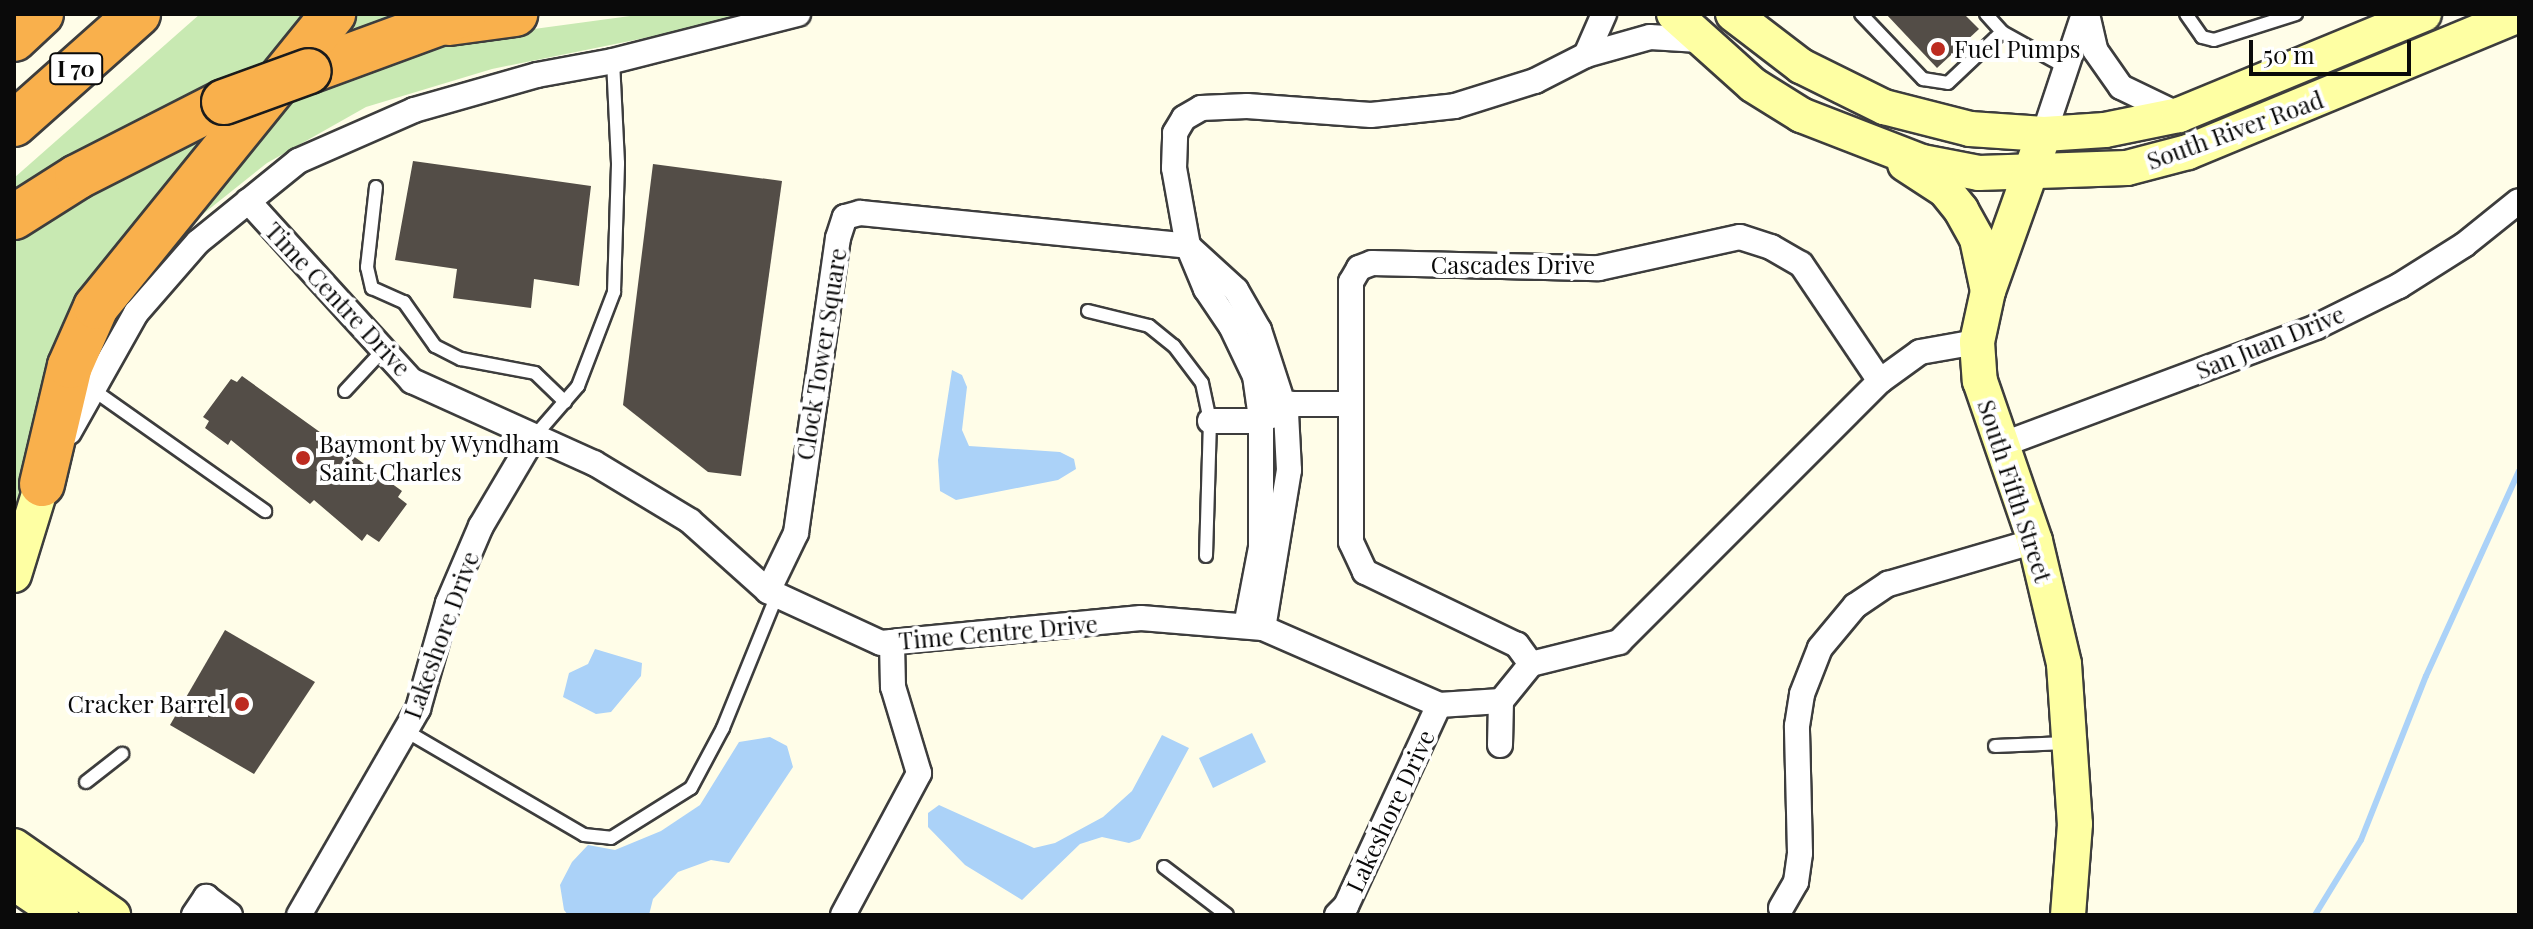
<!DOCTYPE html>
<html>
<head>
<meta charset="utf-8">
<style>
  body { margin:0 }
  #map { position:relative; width:2533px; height:929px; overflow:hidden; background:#fffde8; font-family:"Playfair Display",serif }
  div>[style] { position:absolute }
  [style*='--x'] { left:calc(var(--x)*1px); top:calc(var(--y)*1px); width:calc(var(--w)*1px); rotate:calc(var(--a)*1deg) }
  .green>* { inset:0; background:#c8e9b2 }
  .water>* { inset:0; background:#abd2f8 }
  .stream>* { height:6px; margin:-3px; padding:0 3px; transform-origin:3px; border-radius:3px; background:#abd2f8 }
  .building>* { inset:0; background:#534d47 }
  .roads { filter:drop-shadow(2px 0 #3d3d3d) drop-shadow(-2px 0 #3d3d3d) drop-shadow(0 2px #3d3d3d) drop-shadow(0 -2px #3d3d3d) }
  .lane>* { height:12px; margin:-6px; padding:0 6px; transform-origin:6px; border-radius:6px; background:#fff }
  .street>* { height:24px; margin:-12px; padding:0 12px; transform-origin:12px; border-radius:12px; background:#fff }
  .secondary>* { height:34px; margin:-17px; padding:0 17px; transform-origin:17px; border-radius:17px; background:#feffa3 }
  .highway>* { height:44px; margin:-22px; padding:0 22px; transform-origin:22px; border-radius:22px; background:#f9b04c }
  .bridges { filter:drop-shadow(2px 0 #1b1b1b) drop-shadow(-2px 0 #1b1b1b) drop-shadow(0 2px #1b1b1b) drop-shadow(0 -2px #1b1b1b) }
  .highway-bridge>* { height:44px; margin:-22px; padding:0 22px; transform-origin:22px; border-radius:22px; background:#f9b04c }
  .dots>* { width:22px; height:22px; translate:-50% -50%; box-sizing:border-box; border:4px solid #fff; border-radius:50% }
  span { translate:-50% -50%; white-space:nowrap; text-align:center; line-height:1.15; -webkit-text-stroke:8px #fff; paint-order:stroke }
  .shield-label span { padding:2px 6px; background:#fff; border:2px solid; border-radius:6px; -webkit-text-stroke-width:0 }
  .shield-label { font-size:22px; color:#0a0a0a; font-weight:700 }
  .poi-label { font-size:24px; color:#0a0a0a }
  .left { translate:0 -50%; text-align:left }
  .right { translate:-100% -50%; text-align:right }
  .street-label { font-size:24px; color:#0a0a0a }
  .frame { position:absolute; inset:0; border:16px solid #0a0a0a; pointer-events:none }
  .scale { position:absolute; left:2249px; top:40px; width:162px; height:36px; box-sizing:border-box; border:4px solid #0a0a0a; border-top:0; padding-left:10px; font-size:24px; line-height:28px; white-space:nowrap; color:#0a0a0a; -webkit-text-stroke:6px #fff; paint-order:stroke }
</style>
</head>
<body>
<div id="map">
  <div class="green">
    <div style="clip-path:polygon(200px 14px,314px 14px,266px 71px,14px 200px,14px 178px)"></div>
    <div style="clip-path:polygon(357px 14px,422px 14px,336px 41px)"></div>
    <div style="clip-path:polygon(645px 14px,763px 14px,492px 69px,366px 107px,267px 163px,188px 226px,288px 91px,468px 38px)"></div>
    <div style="clip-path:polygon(230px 112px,52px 359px,14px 525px,14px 228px)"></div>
  </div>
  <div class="water">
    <div style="clip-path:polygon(952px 370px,962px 375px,967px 387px,962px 430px,969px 446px,1060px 452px,1074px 459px,1076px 469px,1058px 480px,956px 500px,940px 491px,938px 460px)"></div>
    <div style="clip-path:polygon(595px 649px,642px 663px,641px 676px,611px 712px,596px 714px,563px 697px,569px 673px,588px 664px)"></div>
    <div style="clip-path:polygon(1252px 733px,1266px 762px,1213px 788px,1199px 758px)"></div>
    <div style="clip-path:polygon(1162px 735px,1189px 748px,1140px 839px,1129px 843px,1102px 837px,1080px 844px,1022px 900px,965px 865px,928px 827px,928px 813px,939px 805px,1034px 848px,1055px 843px,1103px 817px,1132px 791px)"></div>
    <div style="clip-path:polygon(770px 737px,787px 746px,793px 767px,729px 863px,711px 860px,678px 872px,653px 899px,649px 915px,568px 915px,564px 910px,560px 885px,572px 862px,588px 845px,615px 850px,661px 831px,700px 805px,739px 742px)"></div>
  </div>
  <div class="stream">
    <div style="--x:2315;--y:915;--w:88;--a:-58.5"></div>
    <div style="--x:2361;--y:840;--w:176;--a:-68.4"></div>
    <div style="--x:2426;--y:676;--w:225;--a:-65.6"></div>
  </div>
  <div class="building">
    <div style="clip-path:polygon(1886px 14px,1964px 14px,1979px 29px,1937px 68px)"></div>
    <div style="clip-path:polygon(413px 161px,591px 186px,579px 286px,534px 279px,531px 308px,453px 298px,457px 269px,395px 260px)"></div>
    <div style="clip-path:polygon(653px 164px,782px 181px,741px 476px,708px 472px,623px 405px)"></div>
    <div style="clip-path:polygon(242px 376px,402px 491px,398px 497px,407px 504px,379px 542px,367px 534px,362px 541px,314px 500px,310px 504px,231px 440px,228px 445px,205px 428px,209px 421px,203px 417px,231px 379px,237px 382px)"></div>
    <div style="clip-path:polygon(225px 630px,315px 682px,254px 774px,170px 725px)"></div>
  </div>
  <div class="roads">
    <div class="lane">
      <div style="--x:1861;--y:14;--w:90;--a:46.4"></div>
      <div style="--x:1923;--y:79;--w:25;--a:9"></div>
      <div style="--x:1948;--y:83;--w:74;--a:-43.4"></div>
      <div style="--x:1986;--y:14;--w:24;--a:48"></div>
      <div style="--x:2002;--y:32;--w:74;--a:29"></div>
      <div style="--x:2186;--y:14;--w:28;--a:55"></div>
      <div style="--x:2202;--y:37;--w:12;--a:14"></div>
      <div style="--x:2214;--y:40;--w:86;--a:-17.6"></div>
      <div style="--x:376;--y:187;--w:81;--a:96.4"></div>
      <div style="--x:367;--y:267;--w:22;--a:77"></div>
      <div style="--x:372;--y:288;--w:35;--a:24"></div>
      <div style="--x:404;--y:302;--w:54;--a:54.8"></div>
      <div style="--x:435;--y:346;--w:29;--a:27"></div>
      <div style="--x:461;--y:359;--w:75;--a:10.7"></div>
      <div style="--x:535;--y:373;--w:42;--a:44"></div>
      <div style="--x:1088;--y:311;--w:63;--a:13.8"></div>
      <div style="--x:1149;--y:326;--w:32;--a:39"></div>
      <div style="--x:1174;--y:346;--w:46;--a:52.9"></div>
      <div style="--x:1202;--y:383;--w:39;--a:78"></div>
      <div style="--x:1210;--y:421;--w:135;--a:91.7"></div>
      <div style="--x:92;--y:389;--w:212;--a:35.2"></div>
      <div style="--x:345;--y:391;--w:57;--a:-47.1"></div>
      <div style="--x:533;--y:438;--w:69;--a:-49.1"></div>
      <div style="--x:578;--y:386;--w:101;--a:-69"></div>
      <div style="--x:614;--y:292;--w:129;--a:-88.2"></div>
      <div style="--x:618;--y:163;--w:102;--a:-92.8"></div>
      <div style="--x:406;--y:731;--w:206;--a:30.3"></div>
      <div style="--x:584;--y:835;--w:27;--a:6"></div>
      <div style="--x:611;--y:838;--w:94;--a:-32"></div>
      <div style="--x:691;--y:788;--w:68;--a:-61.9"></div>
      <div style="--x:723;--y:728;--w:144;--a:-67.9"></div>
      <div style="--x:1995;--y:746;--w:71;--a:-2.4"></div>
      <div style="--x:86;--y:782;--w:46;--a:-37.9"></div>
      <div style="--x:1164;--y:867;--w:79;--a:37.3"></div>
    </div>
    <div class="street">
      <div style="--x:2087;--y:14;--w:37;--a:77"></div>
      <div style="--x:2095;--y:50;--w:45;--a:54.9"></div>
      <div style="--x:2121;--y:87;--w:64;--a:25.8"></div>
      <div style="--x:1586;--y:55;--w:45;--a:-66.3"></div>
      <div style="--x:2044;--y:134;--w:126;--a:-71.6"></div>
      <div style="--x:248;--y:201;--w:244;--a:47.7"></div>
      <div style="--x:412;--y:381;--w:200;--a:24.3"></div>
      <div style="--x:594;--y:463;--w:112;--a:31.1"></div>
      <div style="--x:690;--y:521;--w:105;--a:41.9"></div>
      <div style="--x:768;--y:591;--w:124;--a:24.7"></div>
      <div style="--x:881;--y:643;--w:261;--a:-5.5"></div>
      <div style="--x:1141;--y:618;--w:122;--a:4.7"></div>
      <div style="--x:1263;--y:628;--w:192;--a:23.6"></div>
      <div style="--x:1439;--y:705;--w:62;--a:-3.7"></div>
      <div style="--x:1210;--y:421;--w:40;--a:0"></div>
      <div style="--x:1250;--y:421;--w:37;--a:-13"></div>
      <div style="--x:1286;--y:413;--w:11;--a:-56"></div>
      <div style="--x:1292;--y:404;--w:57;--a:0"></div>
      <div style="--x:69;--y:432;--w:137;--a:-60.6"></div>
      <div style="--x:136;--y:313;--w:94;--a:-48.9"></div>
      <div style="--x:198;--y:242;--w:129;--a:-39"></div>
      <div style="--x:298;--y:161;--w:127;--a:-23.7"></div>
      <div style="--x:414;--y:110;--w:128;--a:-15.9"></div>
      <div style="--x:537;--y:75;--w:77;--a:-10.4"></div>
      <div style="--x:613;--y:61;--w:191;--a:-14.3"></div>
      <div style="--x:2001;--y:445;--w:336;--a:-20.5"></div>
      <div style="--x:2316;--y:327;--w:93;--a:-26.3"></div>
      <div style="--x:2399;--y:286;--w:77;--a:-32.2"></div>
      <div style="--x:2464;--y:245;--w:70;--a:-38.7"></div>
      <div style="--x:768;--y:591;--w:64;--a:-64.2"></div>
      <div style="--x:796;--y:533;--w:298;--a:-81.9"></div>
      <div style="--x:838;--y:238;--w:22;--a:-72"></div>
      <div style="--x:845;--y:217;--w:16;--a:-15"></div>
      <div style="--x:860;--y:213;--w:330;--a:5.7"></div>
      <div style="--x:1188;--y:246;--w:65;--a:42.5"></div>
      <div style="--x:1236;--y:290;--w:46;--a:60.1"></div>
      <div style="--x:1259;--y:330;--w:87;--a:72"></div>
      <div style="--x:1286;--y:413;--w:57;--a:87"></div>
      <div style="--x:1289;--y:470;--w:160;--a:99.3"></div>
      <div style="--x:1246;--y:626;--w:80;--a:-79.2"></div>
      <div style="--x:1261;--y:547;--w:129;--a:-90"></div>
      <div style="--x:1261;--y:418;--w:42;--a:-98.1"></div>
      <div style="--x:1255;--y:376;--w:55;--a:-115.6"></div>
      <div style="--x:1231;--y:326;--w:45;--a:-124"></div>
      <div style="--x:1206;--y:289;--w:47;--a:-112.7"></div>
      <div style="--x:1188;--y:246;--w:79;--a:-100.2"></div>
      <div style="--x:1174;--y:168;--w:35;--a:-88"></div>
      <div style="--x:1175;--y:133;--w:17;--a:-59"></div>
      <div style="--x:1184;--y:118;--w:20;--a:-30"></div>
      <div style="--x:1201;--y:108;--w:46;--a:-2.5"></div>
      <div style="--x:1247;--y:106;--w:124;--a:4.2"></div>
      <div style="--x:1371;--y:115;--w:84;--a:-6.1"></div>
      <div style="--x:1455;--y:106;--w:84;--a:-17.4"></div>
      <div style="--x:1535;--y:81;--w:57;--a:-27"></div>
      <div style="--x:1586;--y:55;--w:66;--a:-15.7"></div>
      <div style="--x:1650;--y:37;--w:49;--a:3.5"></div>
      <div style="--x:1531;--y:664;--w:24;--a:-126"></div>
      <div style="--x:1517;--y:645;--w:169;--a:-154.3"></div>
      <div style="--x:1365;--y:572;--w:33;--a:-115"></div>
      <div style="--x:1351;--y:542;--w:260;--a:-90"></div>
      <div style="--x:1351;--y:282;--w:16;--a:-60"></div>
      <div style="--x:1359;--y:268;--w:14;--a:-21"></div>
      <div style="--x:1372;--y:263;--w:227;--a:1.3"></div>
      <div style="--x:1599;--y:268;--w:144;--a:-12.4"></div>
      <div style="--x:1740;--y:237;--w:33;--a:18"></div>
      <div style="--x:1771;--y:247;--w:34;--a:30"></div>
      <div style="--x:1801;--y:264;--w:141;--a:56"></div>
      <div style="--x:1501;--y:701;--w:48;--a:-51"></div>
      <div style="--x:1531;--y:664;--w:91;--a:-14"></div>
      <div style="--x:1619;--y:642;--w:369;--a:-45"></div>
      <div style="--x:1880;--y:381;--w:49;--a:-35.9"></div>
      <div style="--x:1920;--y:352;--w:58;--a:-10"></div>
      <div style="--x:1500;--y:745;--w:44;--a:-88.7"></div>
      <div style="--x:1781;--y:908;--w:30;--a:-60"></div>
      <div style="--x:1796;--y:882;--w:29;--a:-82"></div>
      <div style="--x:1800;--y:853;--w:127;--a:-91.4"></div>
      <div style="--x:1797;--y:726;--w:32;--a:-81"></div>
      <div style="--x:1802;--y:694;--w:49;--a:-68.6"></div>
      <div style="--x:1820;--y:648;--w:55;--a:-50.2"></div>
      <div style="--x:1855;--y:606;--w:40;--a:-34"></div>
      <div style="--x:1888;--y:584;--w:153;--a:-16.3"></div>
      <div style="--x:194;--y:915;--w:22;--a:-56"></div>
      <div style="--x:206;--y:897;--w:30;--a:37"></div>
      <div style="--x:299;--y:915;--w:238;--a:-60"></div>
      <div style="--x:418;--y:709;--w:110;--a:-74.2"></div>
      <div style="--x:448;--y:603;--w:84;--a:-66.8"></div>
      <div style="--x:481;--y:526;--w:102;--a:-59.4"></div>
      <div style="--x:843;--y:915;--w:161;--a:-61.8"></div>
      <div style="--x:919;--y:773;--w:90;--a:-106.8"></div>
      <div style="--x:893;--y:687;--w:45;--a:-91.3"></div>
      <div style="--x:1337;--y:915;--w:13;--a:-45"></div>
      <div style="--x:1346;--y:906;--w:221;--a:-65.2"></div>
    </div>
    <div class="secondary">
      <div style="--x:1674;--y:14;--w:106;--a:41.9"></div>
      <div style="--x:1753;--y:85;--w:57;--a:32"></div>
      <div style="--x:1801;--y:115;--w:130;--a:21.2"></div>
      <div style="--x:1922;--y:162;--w:58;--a:10.9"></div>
      <div style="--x:1979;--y:173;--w:148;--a:-1.9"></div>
      <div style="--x:2127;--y:168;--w:63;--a:-14.7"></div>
      <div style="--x:2188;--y:152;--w:358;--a:-22.5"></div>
      <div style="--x:1733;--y:14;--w:86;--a:37.4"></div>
      <div style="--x:1801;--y:66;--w:93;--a:26.3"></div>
      <div style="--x:1884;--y:107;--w:89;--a:14.3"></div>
      <div style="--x:1970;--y:129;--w:74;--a:3.9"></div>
      <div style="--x:2044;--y:134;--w:61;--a:-3.8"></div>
      <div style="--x:2105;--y:130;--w:76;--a:-11.5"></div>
      <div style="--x:2179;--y:115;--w:265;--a:-22.4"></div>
      <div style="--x:2044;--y:134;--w:167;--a:109.6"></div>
      <div style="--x:1988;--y:291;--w:52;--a:102.2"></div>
      <div style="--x:1977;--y:342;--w:39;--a:86"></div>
      <div style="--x:1980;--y:381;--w:169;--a:71"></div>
      <div style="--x:2035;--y:541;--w:126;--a:76.7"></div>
      <div style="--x:2064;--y:664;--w:160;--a:86.1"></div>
      <div style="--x:2075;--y:824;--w:91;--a:94.4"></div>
      <div style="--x:1905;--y:164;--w:48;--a:33"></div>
      <div style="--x:1945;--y:190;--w:26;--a:51"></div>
      <div style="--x:1961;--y:210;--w:33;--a:61"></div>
      <div style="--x:1977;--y:239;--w:53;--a:78.1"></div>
      <div style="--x:14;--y:575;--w:95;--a:-72.9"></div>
      <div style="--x:14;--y:846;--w:121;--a:34.9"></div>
      <div style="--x:14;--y:883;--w:57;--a:34.2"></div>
    </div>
    <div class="highway">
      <div style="--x:449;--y:23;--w:67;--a:-7.8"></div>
      <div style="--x:14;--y:39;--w:37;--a:-43"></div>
      <div style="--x:309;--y:71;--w:165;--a:-20.2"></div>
      <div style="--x:14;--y:124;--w:166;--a:-41.6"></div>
      <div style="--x:14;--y:217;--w:75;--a:-32.4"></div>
      <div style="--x:77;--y:177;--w:165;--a:-27"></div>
      <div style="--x:42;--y:484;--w:121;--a:-76.7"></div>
      <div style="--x:70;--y:366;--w:64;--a:-66.2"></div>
      <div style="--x:96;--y:307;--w:377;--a:-51"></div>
    </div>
  </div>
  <div class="bridges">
    <div class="highway-bridge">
      <div style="--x:224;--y:102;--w:90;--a:-20"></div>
    </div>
  </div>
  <div class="dots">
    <div style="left:1938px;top:49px;background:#bd2b20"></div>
    <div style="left:303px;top:458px;background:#bd2b20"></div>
    <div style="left:242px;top:704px;background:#bd2b20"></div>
  </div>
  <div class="shield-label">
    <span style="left:76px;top:69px">I 70</span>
  </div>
  <div class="poi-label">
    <span class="left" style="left:1954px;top:49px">Fuel Pumps</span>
    <span class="left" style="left:319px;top:458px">Baymont by Wyndham<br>Saint Charles</span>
    <span class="right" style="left:226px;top:704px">Cracker Barrel</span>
  </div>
  <div class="street-label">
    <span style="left:2235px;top:130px;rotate:-20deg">South River Road</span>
    <span style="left:1513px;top:265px">Cascades Drive</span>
    <span style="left:338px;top:299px;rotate:47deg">Time Centre Drive</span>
    <span style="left:2270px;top:342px;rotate:-22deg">San Juan Drive</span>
    <span style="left:821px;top:354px;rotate:-81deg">Clock Tower Square</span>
    <span style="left:2015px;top:491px;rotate:72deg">South Fifth Street</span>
    <span style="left:998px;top:632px;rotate:-5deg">Time Centre Drive</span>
    <span style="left:441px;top:635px;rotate:-70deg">Lakeshore Drive</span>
    <span style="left:1390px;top:811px;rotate:-65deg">Lakeshore Drive</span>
  </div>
  <div class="frame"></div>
  <div class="scale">50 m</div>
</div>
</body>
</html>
